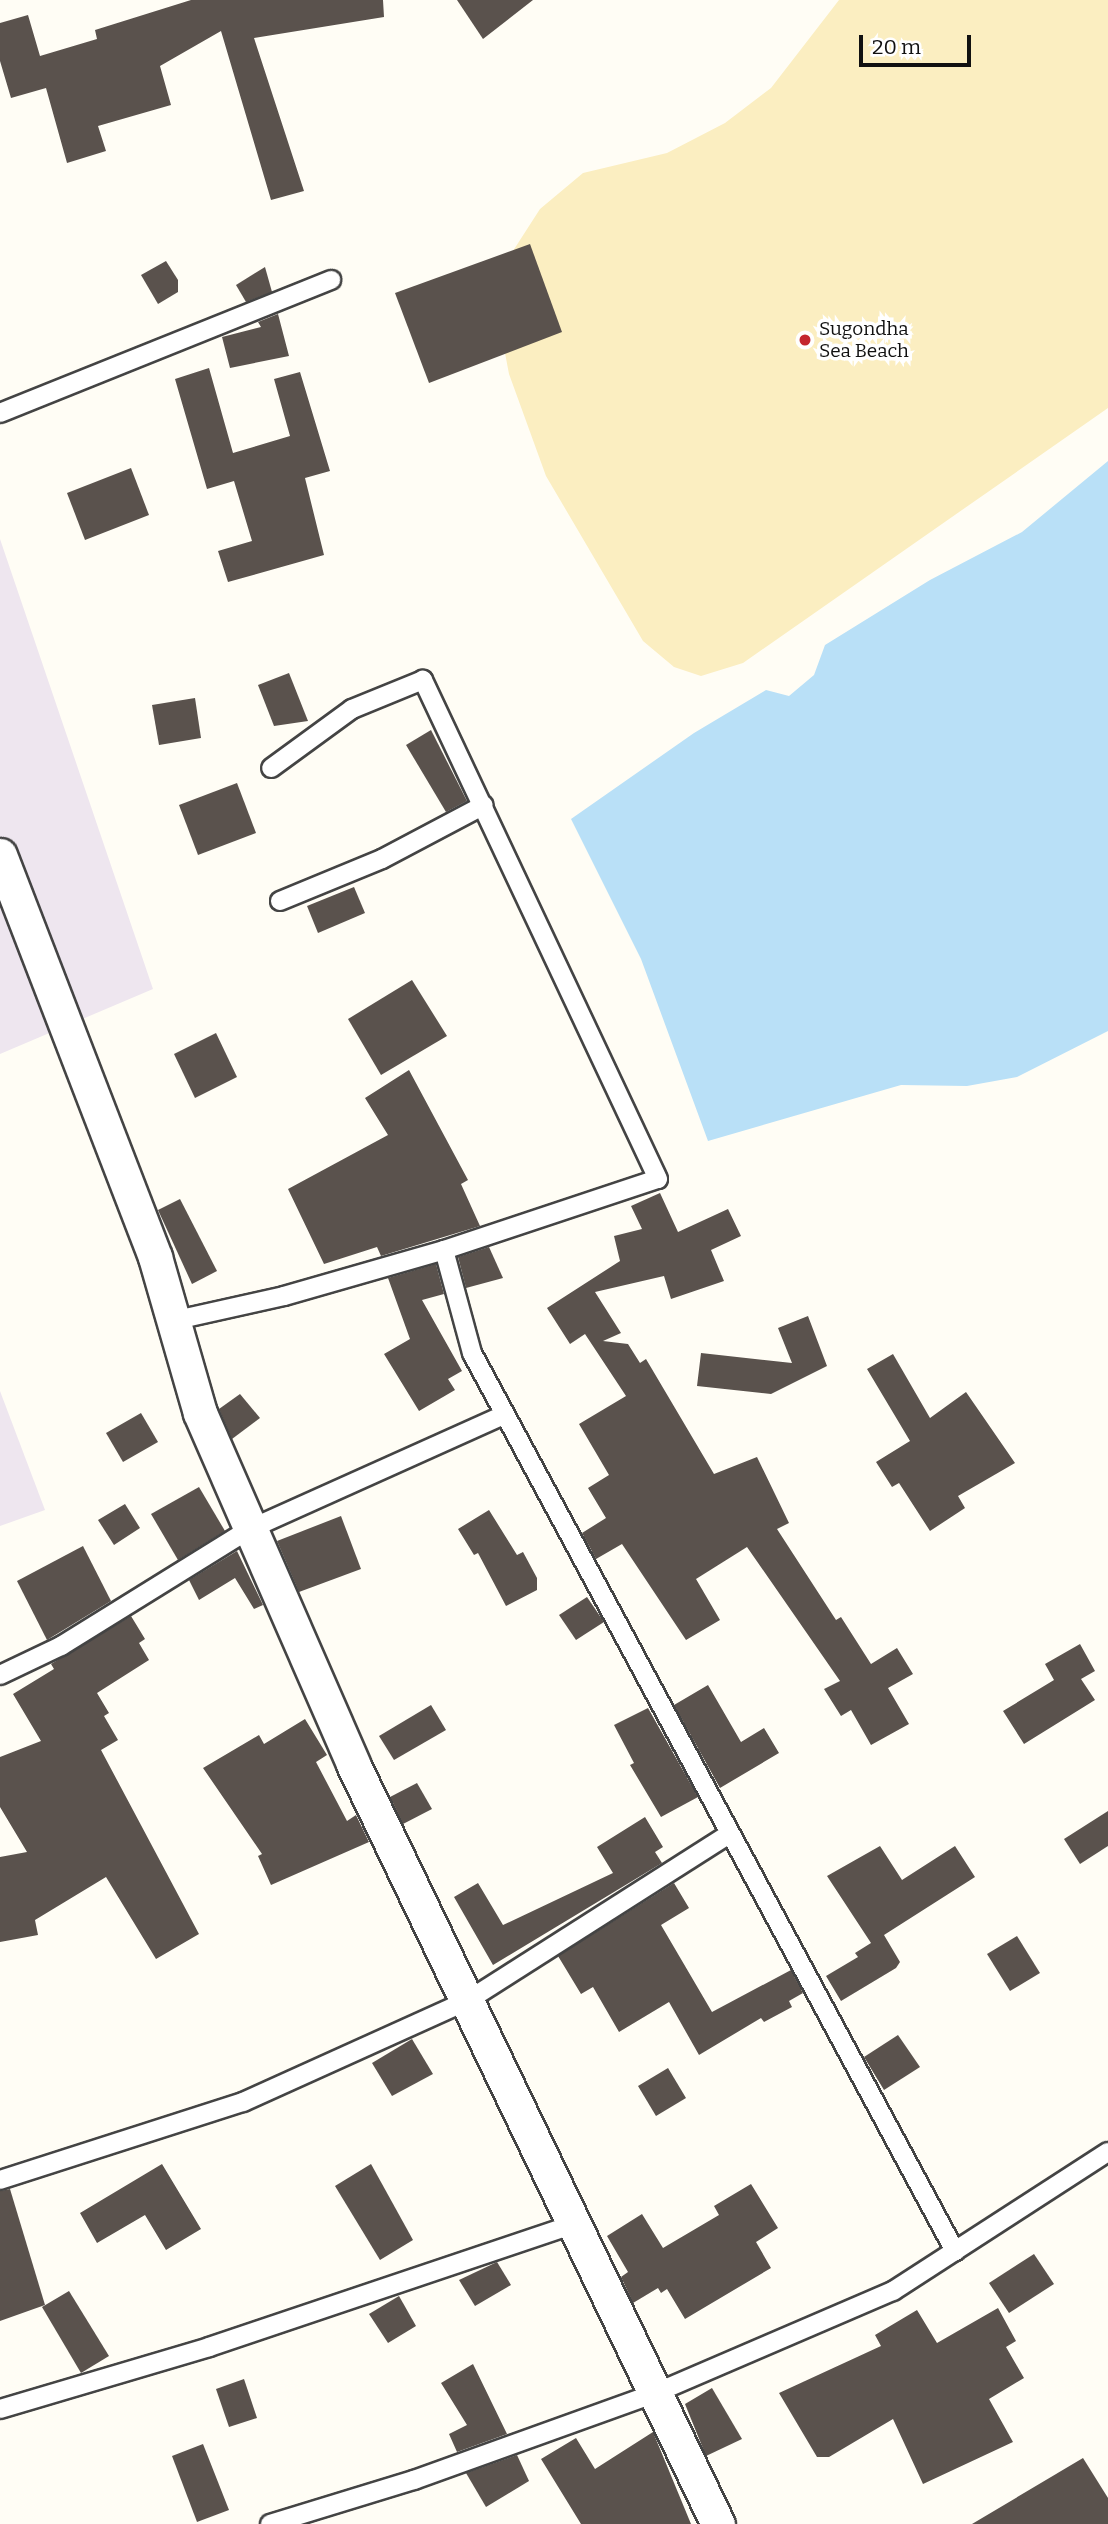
<!DOCTYPE html>
<html>
<head>
<meta charset="utf-8">
<style>
  body { margin:0 }
  #map { position:relative; width:1108px; height:2524px; overflow:hidden; background:#fffdf5; font-family:Bitter,serif }
  div>[style] { position:absolute }
  [style*='--x'] { left:calc(var(--x)*1px); top:calc(var(--y)*1px); width:calc(var(--w)*1px); rotate:calc(var(--a)*1deg) }
  .industrial>* { inset:0; background:#eee6ef }
  .sand>* { inset:0; background:#fbeec1 }
  .water>* { inset:0; background:#b9e0f7 }
  .building>* { inset:0; background:#5a524d }
  .roads { filter:drop-shadow(2px 0 #444) drop-shadow(-2px 0 #444) drop-shadow(0 2px #444) drop-shadow(0 -2px #444) }
  .lane>* { height:18px; margin:-9px; padding:0 9px; transform-origin:9px; border-radius:9px; background:#fff }
  .street>* { height:33px; margin:-16.5px; padding:0 16.5px; transform-origin:16.5px; border-radius:16.5px; background:#fff }
  .dots>* { width:19px; height:19px; translate:-50% -50%; box-sizing:border-box; border:4px solid #fff; border-radius:50% }
  span { translate:-50% -50%; white-space:nowrap; text-align:center; line-height:1.15; -webkit-text-stroke:7px #fff; paint-order:stroke }
  .poi-label { font-size:19px; color:#111 }
  .left { translate:0 -50%; text-align:left }
  .scale { position:absolute; left:859px; top:35px; width:112px; height:32px; box-sizing:border-box; border:4px solid #111; border-top:0; padding-left:9px; font-size:21px; line-height:24px; white-space:nowrap; color:#111; -webkit-text-stroke:5px #fff; paint-order:stroke }
</style>
</head>
<body>
<div id="map">
  <div class="industrial">
    <div style="clip-path:polygon(0 539px,153px 989px,0 1054px)"></div>
    <div style="clip-path:polygon(0 1391px,45px 1510px,0 1526px)"></div>
  </div>
  <div class="sand">
    <div style="clip-path:polygon(839px 0,1108px 0,1108px 408px,743px 663px,701px 676px,674px 667px,643px 641px,546px 476px,509px 374px,496px 306px,511px 254px,540px 209px,583px 173px,667px 153px,725px 123px,771px 88px)"></div>
  </div>
  <div class="water">
    <div style="clip-path:polygon(1108px 461px,1108px 1031px,1017px 1077px,967px 1086px,901px 1085px,708px 1141px,641px 959px,571px 819px,694px 733px,766px 690px,789px 696px,814px 675px,825px 645px,930px 580px,1022px 532px)"></div>
  </div>
  <div class="building">
    <div style="clip-path:polygon(191px 0,383px 0,384px 17px,254px 38px,304px 191px,271px 200px,221px 31px,160px 66px,171px 105px,98px 126px,106px 151px,67px 163px,46px 88px,11px 98px,0 61px,0 23px,28px 15px,40px 56px,97px 39px,95px 30px)"></div>
    <div style="clip-path:polygon(457px 0,533px 0,483px 39px)"></div>
    <div style="clip-path:polygon(530px 244px,562px 332px,429px 383px,395px 293px)"></div>
    <div style="clip-path:polygon(166px 261px,178px 280px,178px 292px,158px 304px,141px 275px)"></div>
    <div style="clip-path:polygon(265px 267px,272px 292px,246px 302px,236px 285px)"></div>
    <div style="clip-path:polygon(278px 314px,289px 356px,230px 368px,222px 337px,261px 327px,258px 322px)"></div>
    <div style="clip-path:polygon(209px 368px,233px 453px,290px 436px,274px 379px,300px 372px,330px 471px,305px 478px,324px 555px,228px 582px,218px 551px,252px 541px,234px 481px,207px 489px,175px 379px)"></div>
    <div style="clip-path:polygon(131px 468px,149px 515px,85px 540px,67px 493px)"></div>
    <div style="clip-path:polygon(289px 673px,308px 721px,274px 726px,258px 685px)"></div>
    <div style="clip-path:polygon(195px 698px,201px 738px,159px 745px,152px 705px)"></div>
    <div style="clip-path:polygon(431px 730px,467px 801px,446px 812px,406px 745px)"></div>
    <div style="clip-path:polygon(237px 783px,256px 833px,198px 855px,179px 805px)"></div>
    <div style="clip-path:polygon(354px 887px,365px 913px,318px 933px,307px 906px)"></div>
    <div style="clip-path:polygon(412px 980px,447px 1036px,381px 1075px,348px 1019px)"></div>
    <div style="clip-path:polygon(216px 1033px,237px 1077px,195px 1098px,174px 1054px)"></div>
    <div style="clip-path:polygon(409px 1070px,468px 1180px,461px 1184px,480px 1226px,381px 1256px,377px 1247px,324px 1264px,288px 1189px,388px 1135px,365px 1098px)"></div>
    <div style="clip-path:polygon(660px 1193px,678px 1232px,728px 1209px,741px 1236px,711px 1250px,724px 1281px,671px 1299px,664px 1276px,595px 1292px,621px 1333px,603px 1341px,628px 1344px,640px 1363px,646px 1359px,714px 1474px,757px 1457px,789px 1523px,777px 1529px,836px 1620px,841px 1617px,871px 1664px,897px 1648px,913px 1674px,888px 1688px,909px 1724px,871px 1745px,851px 1710px,841px 1716px,824px 1689px,840px 1681px,747px 1547px,696px 1579px,720px 1620px,686px 1640px,622px 1544px,596px 1559px,582px 1533px,606px 1518px,588px 1488px,609px 1475px,579px 1424px,626px 1396px,585px 1334px,570px 1344px,547px 1308px,620px 1261px,614px 1236px,642px 1229px,631px 1206px)"></div>
    <div style="clip-path:polygon(180px 1199px,217px 1271px,192px 1284px,158px 1210px)"></div>
    <div style="clip-path:polygon(489px 1247px,503px 1278px,466px 1288px,458px 1257px)"></div>
    <div style="clip-path:polygon(436px 1264px,444px 1294px,422px 1300px,462px 1371px,448px 1379px,455px 1390px,419px 1411px,384px 1354px,410px 1339px,388px 1278px)"></div>
    <div style="clip-path:polygon(808px 1316px,827px 1366px,771px 1394px,697px 1386px,701px 1353px,792px 1363px,778px 1328px)"></div>
    <div style="clip-path:polygon(893px 1354px,930px 1418px,966px 1392px,1015px 1463px,958px 1496px,965px 1508px,930px 1531px,899px 1483px,892px 1487px,876px 1462px,910px 1441px,867px 1369px)"></div>
    <div style="clip-path:polygon(240px 1394px,260px 1418px,232px 1439px,219px 1409px)"></div>
    <div style="clip-path:polygon(141px 1413px,158px 1442px,123px 1462px,106px 1433px)"></div>
    <div style="clip-path:polygon(199px 1487px,225px 1531px,178px 1560px,151px 1514px)"></div>
    <div style="clip-path:polygon(125px 1504px,140px 1528px,114px 1545px,98px 1520px)"></div>
    <div style="clip-path:polygon(489px 1510px,517px 1555px,523px 1552px,537px 1578px,537px 1590px,506px 1606px,478px 1553px,474px 1555px,458px 1529px)"></div>
    <div style="clip-path:polygon(341px 1516px,361px 1569px,299px 1592px,277px 1541px)"></div>
    <div style="clip-path:polygon(83px 1546px,111px 1601px,47px 1640px,17px 1581px)"></div>
    <div style="clip-path:polygon(237px 1551px,263px 1605px,254px 1609px,235px 1578px,199px 1600px,189px 1580px)"></div>
    <div style="clip-path:polygon(587px 1597px,604px 1622px,576px 1640px,559px 1615px)"></div>
    <div style="clip-path:polygon(131px 1616px,145px 1639px,139px 1643px,149px 1660px,97px 1693px,109px 1713px,104px 1716px,118px 1740px,101px 1750px,199px 1934px,156px 1959px,106px 1877px,35px 1920px,38px 1935px,0 1942px,0 1857px,27px 1852px,0 1807px,0 1757px,41px 1741px,13px 1694px,54px 1669px,51px 1664px)"></div>
    <div style="clip-path:polygon(1080px 1644px,1095px 1671px,1081px 1679px,1095px 1700px,1024px 1744px,1003px 1711px,1054px 1680px,1045px 1664px)"></div>
    <div style="clip-path:polygon(708px 1685px,741px 1742px,764px 1728px,779px 1753px,720px 1788px,674px 1705px)"></div>
    <div style="clip-path:polygon(431px 1705px,446px 1730px,394px 1760px,379px 1736px)"></div>
    <div style="clip-path:polygon(648px 1708px,698px 1797px,661px 1817px,630px 1765px,634px 1763px,614px 1725px)"></div>
    <div style="clip-path:polygon(305px 1719px,327px 1755px,316px 1762px,347px 1821px,356px 1815px,369px 1842px,271px 1885px,258px 1856px,262px 1854px,203px 1768px,259px 1735px,264px 1744px)"></div>
    <div style="clip-path:polygon(417px 1783px,432px 1809px,403px 1824px,390px 1797px)"></div>
    <div style="clip-path:polygon(1108px 1811px,1108px 1846px,1080px 1864px,1064px 1839px)"></div>
    <div style="clip-path:polygon(645px 1817px,663px 1847px,655px 1852px,662px 1863px,493px 1965px,454px 1897px,478px 1883px,503px 1925px,613px 1873px,597px 1847px)"></div>
    <div style="clip-path:polygon(880px 1846px,902px 1880px,955px 1846px,975px 1877px,884px 1935px,900px 1962px,896px 1968px,841px 2001px,826px 1976px,858px 1957px,855px 1953px,871px 1943px,827px 1876px)"></div>
    <div style="clip-path:polygon(674px 1883px,689px 1908px,661px 1925px,712px 2012px,791px 1970px,803px 1993px,789px 2001px,792px 2007px,764px 2022px,761px 2018px,699px 2055px,669px 2002px,619px 2032px,593px 1987px,581px 1994px,558px 1956px)"></div>
    <div style="clip-path:polygon(1017px 1936px,1040px 1973px,1010px 1991px,987px 1954px)"></div>
    <div style="clip-path:polygon(898px 2035px,920px 2067px,884px 2090px,864px 2057px)"></div>
    <div style="clip-path:polygon(412px 2039px,433px 2074px,392px 2096px,372px 2063px)"></div>
    <div style="clip-path:polygon(668px 2068px,686px 2098px,656px 2116px,638px 2086px)"></div>
    <div style="clip-path:polygon(162px 2164px,201px 2229px,166px 2250px,145px 2215px,97px 2243px,80px 2213px)"></div>
    <div style="clip-path:polygon(371px 2164px,413px 2240px,380px 2260px,335px 2186px)"></div>
    <div style="clip-path:polygon(751px 2184px,778px 2228px,756px 2242px,771px 2268px,685px 2319px,667px 2289px,661px 2293px,658px 2288px,633px 2303px,621px 2277px,628px 2272px,607px 2236px,642px 2214px,663px 2248px,719px 2215px,714px 2206px)"></div>
    <div style="clip-path:polygon(10px 2189px,45px 2305px,0 2321px,0 2191px)"></div>
    <div style="clip-path:polygon(1034px 2254px,1054px 2284px,1009px 2313px,989px 2283px)"></div>
    <div style="clip-path:polygon(497px 2262px,511px 2285px,475px 2306px,459px 2280px)"></div>
    <div style="clip-path:polygon(69px 2291px,109px 2356px,81px 2373px,42px 2307px)"></div>
    <div style="clip-path:polygon(399px 2296px,416px 2326px,388px 2343px,369px 2314px)"></div>
    <div style="clip-path:polygon(998px 2308px,1016px 2341px,1006px 2347px,1024px 2378px,989px 2399px,1013px 2442px,923px 2484px,893px 2419px,829px 2457px,817px 2457px,779px 2393px,881px 2346px,875px 2335px,917px 2310px,937px 2343px)"></div>
    <div style="clip-path:polygon(473px 2364px,507px 2434px,457px 2452px,449px 2434px,467px 2425px,441px 2383px)"></div>
    <div style="clip-path:polygon(244px 2379px,257px 2418px,229px 2427px,216px 2389px)"></div>
    <div style="clip-path:polygon(712px 2388px,742px 2439px,706px 2456px,685px 2404px)"></div>
    <div style="clip-path:polygon(653px 2432px,691px 2524px,581px 2524px,541px 2459px,576px 2438px,595px 2469px)"></div>
    <div style="clip-path:polygon(203px 2444px,229px 2510px,197px 2522px,172px 2456px)"></div>
    <div style="clip-path:polygon(517px 2455px,529px 2481px,486px 2507px,466px 2473px)"></div>
    <div style="clip-path:polygon(1083px 2458px,1108px 2498px,1108px 2524px,972px 2524px)"></div>
  </div>
  <div class="roads">
    <div class="lane">
      <div style="--x:0;--y:413;--w:357;--a:-21.9"></div>
      <div style="--x:280;--y:901;--w:110;--a:-22.4"></div>
      <div style="--x:382;--y:859;--w:115;--a:-27.9"></div>
      <div style="--x:444;--y:1250;--w:107;--a:74.8"></div>
      <div style="--x:472;--y:1353;--w:1020;--a:61.73"></div>
      <div style="--x:172;--y:1321;--w:115;--a:-12.6"></div>
      <div style="--x:284;--y:1296;--w:166;--a:-16"></div>
      <div style="--x:444;--y:1250;--w:225;--a:-18.4"></div>
      <div style="--x:658;--y:1179;--w:552;--a:-115.22"></div>
      <div style="--x:423;--y:680;--w:77;--a:157.8"></div>
      <div style="--x:352;--y:709;--w:100;--a:143.9"></div>
      <div style="--x:0;--y:1675;--w:68;--a:-25.4"></div>
      <div style="--x:61;--y:1646;--w:222;--a:-31.8"></div>
      <div style="--x:250;--y:1529;--w:278;--a:-24.2"></div>
      <div style="--x:0;--y:2180;--w:255;--a:-17.8"></div>
      <div style="--x:243;--y:2102;--w:246;--a:-24.3"></div>
      <div style="--x:467;--y:2001;--w:311;--a:-32.5"></div>
      <div style="--x:0;--y:2409;--w:218;--a:-16.5"></div>
      <div style="--x:209;--y:2347;--w:386;--a:-18.6"></div>
      <div style="--x:270;--y:2524;--w:151;--a:-17"></div>
      <div style="--x:414;--y:2480;--w:259;--a:-19.8"></div>
      <div style="--x:658;--y:2392;--w:256;--a:-23.3"></div>
      <div style="--x:893;--y:2291;--w:256;--a:-32.9"></div>
    </div>
    <div class="street">
      <div style="--x:0;--y:855;--w:431;--a:68.9"></div>
      <div style="--x:155;--y:1257;--w:162;--a:73.9"></div>
      <div style="--x:200;--y:1413;--w:383;--a:66.4"></div>
      <div style="--x:353;--y:1764;--w:843;--a:64.35"></div>
    </div>
  </div>
  <div class="dots">
    <div style="left:805px;top:340px;background:#c4262e"></div>
  </div>
  <div class="poi-label">
    <span class="left" style="left:819px;top:340px">Sugondha<br>Sea Beach</span>
  </div>
  <div class="scale">20 m</div>
</div>
</body>
</html>
